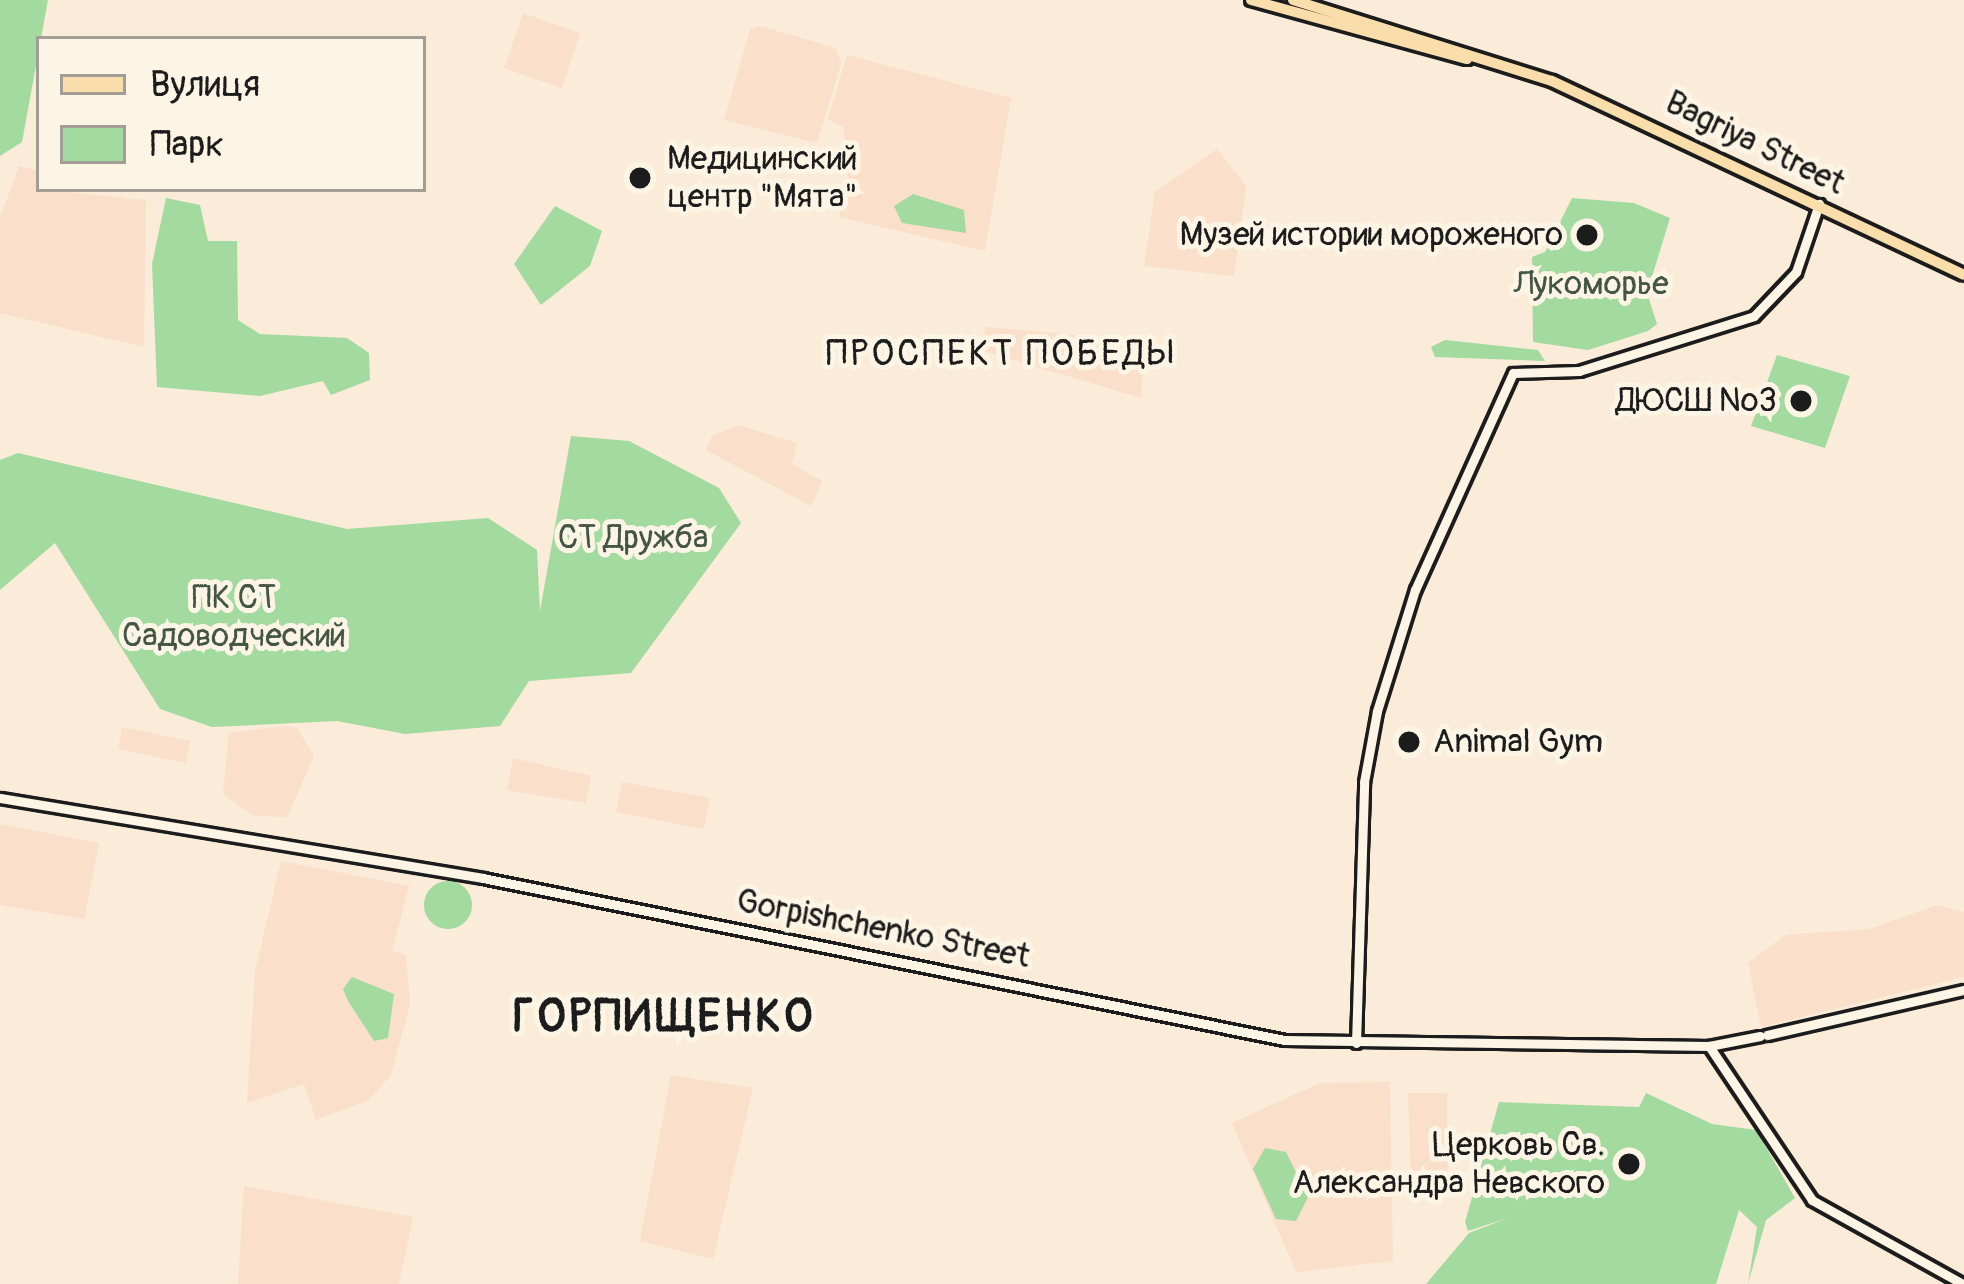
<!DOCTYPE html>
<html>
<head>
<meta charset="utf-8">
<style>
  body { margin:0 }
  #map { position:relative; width:1964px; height:1284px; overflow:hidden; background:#fbebd9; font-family:Pangolin,sans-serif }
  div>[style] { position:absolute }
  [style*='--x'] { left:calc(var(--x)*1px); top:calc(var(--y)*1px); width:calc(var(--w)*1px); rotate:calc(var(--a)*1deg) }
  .built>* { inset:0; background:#fadfcb }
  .green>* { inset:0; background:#a2da9f }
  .round { border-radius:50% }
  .roads { filter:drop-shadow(3px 0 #1c1c1c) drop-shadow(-3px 0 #1c1c1c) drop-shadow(0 3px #1c1c1c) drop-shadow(0 -3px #1c1c1c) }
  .secondary>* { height:9px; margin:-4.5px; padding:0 4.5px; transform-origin:4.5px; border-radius:4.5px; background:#fcf5e5 }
  .primary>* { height:10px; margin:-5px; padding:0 5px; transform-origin:5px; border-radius:5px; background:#f9deab }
  .dots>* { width:33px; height:33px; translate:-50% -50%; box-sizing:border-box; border:6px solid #fcf5e5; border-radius:50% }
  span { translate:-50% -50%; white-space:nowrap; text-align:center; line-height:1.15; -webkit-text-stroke:10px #fcf5e5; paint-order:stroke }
  .street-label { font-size:33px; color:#1c1c1c }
  .poi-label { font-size:33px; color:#1c1c1c }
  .left { translate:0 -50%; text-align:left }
  .right { translate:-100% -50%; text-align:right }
  .park-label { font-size:33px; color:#445543 }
  .neighbourhood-label { font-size:36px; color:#1c1c1c; letter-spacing:3px }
  .district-label { font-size:45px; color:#1c1c1c; font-weight:700; letter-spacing:3px }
  .legend { position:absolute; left:36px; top:36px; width:390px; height:156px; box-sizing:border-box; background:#fcf5e5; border:3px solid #a29e95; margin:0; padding:15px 21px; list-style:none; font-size:36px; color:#1c1c1c }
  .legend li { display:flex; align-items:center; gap:24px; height:60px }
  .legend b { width:60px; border:3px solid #a29e95 }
</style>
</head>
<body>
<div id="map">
  <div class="built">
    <div style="clip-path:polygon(523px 13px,580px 33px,562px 88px,504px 68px)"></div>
    <div style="clip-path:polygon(760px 26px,836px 48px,841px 64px,817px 143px,724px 120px,750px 29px)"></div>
    <div style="clip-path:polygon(847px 55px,1011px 98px,985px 251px,839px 217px,849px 171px,843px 127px,828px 119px)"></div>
    <div style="clip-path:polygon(1217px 149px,1246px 186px,1234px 276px,1144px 266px,1155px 192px)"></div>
    <div style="clip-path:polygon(19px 166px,39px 171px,39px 189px,146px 200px,144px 347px,0 313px,0 218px)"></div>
    <div style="clip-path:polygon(986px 327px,1143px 341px,1141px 398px,980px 350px)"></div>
    <div style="clip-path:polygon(739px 425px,797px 443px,792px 464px,822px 481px,811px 506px,706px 450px,712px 436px)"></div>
    <div style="clip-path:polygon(284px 726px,297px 728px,314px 756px,287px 817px,253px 816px,223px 794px,229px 733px)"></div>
    <div style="clip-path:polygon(122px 727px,190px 741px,186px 763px,118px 749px)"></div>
    <div style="clip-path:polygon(513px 758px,591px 776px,586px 803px,507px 790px)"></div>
    <div style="clip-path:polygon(622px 782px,710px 798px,704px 829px,616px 812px)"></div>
    <div style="clip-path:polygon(0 824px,99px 843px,84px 919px,0 905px)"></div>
    <div style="clip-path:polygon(281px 861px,409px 886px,392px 951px,406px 955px,410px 1004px,391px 1075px,369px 1100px,316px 1120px,304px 1084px,247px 1103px,255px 971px)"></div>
    <div style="clip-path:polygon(1937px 905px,1964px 912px,1964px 977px,1761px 1027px,1748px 963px,1785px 935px,1869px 929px)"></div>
    <div style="clip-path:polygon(671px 1075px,753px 1088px,713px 1259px,640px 1241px)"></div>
    <div style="clip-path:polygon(1390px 1082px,1393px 1261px,1296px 1272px,1232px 1123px,1320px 1083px)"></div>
    <div style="clip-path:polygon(1408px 1093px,1447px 1093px,1448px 1178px,1411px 1178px)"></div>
    <div style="clip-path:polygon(244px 1186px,413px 1217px,399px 1284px,238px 1284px)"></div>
  </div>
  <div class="green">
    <div style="clip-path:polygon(0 0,48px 0,22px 142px,0 156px)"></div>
    <div style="clip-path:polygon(913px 194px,964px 210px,966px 233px,902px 223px,894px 206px)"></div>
    <div style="clip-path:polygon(166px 198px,200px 205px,208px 241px,237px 241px,238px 320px,260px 334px,347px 338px,369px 353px,370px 380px,331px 395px,323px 381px,260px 396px,157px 387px,152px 264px)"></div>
    <div style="clip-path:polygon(1572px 198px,1634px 203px,1670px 218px,1647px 293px,1657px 324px,1648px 331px,1588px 350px,1533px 342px,1532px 257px,1545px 252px)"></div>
    <div style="clip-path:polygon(555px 206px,602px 231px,590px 266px,541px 305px,514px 264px)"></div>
    <div style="clip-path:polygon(1445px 340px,1538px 350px,1545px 361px,1435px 357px,1431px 347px)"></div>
    <div style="clip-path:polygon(1777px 355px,1850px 376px,1825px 448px,1751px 426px)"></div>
    <div style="clip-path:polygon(571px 436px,629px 441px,719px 488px,741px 523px,631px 673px,529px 681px,500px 726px,405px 734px,337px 721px,212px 727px,160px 709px,55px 543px,0 590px,0 460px,18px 453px,347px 529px,488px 518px,537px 550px,540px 611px)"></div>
    <div class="round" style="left:424px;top:881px;width:48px;height:48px"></div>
    <div style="clip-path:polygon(352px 977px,394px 994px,388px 1038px,374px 1041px,348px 1001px,343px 989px)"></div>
    <div style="clip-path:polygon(1646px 1093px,1712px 1124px,1756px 1130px,1795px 1198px,1766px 1220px,1748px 1284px,1757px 1227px,1739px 1210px,1716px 1284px,1426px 1284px,1469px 1233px,1508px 1218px,1468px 1231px,1465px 1222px,1499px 1102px,1639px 1107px)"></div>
    <div style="clip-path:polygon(1265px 1148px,1286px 1152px,1308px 1197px,1296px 1221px,1276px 1219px,1253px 1169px)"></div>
  </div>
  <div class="roads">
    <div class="secondary">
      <div style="--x:0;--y:798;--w:490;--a:9.4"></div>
      <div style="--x:483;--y:878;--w:817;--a:11.43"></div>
      <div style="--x:1284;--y:1040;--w:425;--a:0.8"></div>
      <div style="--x:1709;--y:1046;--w:52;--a:-11.1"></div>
      <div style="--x:1767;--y:1035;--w:202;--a:-12.9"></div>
      <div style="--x:1356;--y:1043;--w:261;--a:-88.2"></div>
      <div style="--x:1364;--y:782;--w:72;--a:-79.6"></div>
      <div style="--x:1377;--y:711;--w:127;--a:-72.6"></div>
      <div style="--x:1415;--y:590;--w:238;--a:-65.7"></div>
      <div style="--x:1513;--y:373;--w:66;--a:-1.7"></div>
      <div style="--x:1579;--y:371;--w:183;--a:-17.4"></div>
      <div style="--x:1754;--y:316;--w:61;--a:-46.3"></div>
      <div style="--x:1796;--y:272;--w:72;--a:-71.3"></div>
      <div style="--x:1709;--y:1046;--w:185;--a:56.2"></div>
      <div style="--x:1812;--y:1200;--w:173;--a:29.1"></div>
    </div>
    <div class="primary">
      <div style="--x:1251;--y:0;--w:224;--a:15.3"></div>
      <div style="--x:1293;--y:0;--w:271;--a:17.4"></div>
      <div style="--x:1552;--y:81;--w:455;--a:25.2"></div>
    </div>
  </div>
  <div class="dots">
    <div style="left:640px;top:178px;background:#1c1c1c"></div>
    <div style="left:1587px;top:235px;background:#1c1c1c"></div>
    <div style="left:1801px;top:401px;background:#1c1c1c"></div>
    <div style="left:1409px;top:742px;background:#1c1c1c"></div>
    <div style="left:1629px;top:1164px;background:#1c1c1c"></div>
  </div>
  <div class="street-label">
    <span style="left:1755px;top:143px;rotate:26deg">Bagriya Street</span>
    <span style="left:883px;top:929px;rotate:11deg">Gorpishchenko Street</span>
  </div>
  <div class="poi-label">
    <span class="left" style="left:667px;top:178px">Медицинский<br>центр "Мята"</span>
    <span class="right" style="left:1563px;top:235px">Музей истории мороженого</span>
    <span class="right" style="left:1777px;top:401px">ДЮСШ №3</span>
    <span class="left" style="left:1433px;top:742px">Animal Gym</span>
    <span class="right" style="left:1605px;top:1164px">Церковь Св.<br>Александра Невского</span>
  </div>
  <div class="park-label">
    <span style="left:1591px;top:284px">Лукоморье</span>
    <span style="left:633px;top:538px">СТ Дружба</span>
    <span style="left:234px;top:617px">ПК СТ<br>Садоводческий</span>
  </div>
  <div class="neighbourhood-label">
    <span style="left:1001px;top:354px">ПРОСПЕКТ ПОБЕДЫ</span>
  </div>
  <div class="district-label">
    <span style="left:664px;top:1018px">ГОРПИЩЕНКО</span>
  </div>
  <ul class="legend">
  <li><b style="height:15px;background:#f9deab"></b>Вулиця</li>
  <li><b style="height:33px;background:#a2da9f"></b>Парк</li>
  </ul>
</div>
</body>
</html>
